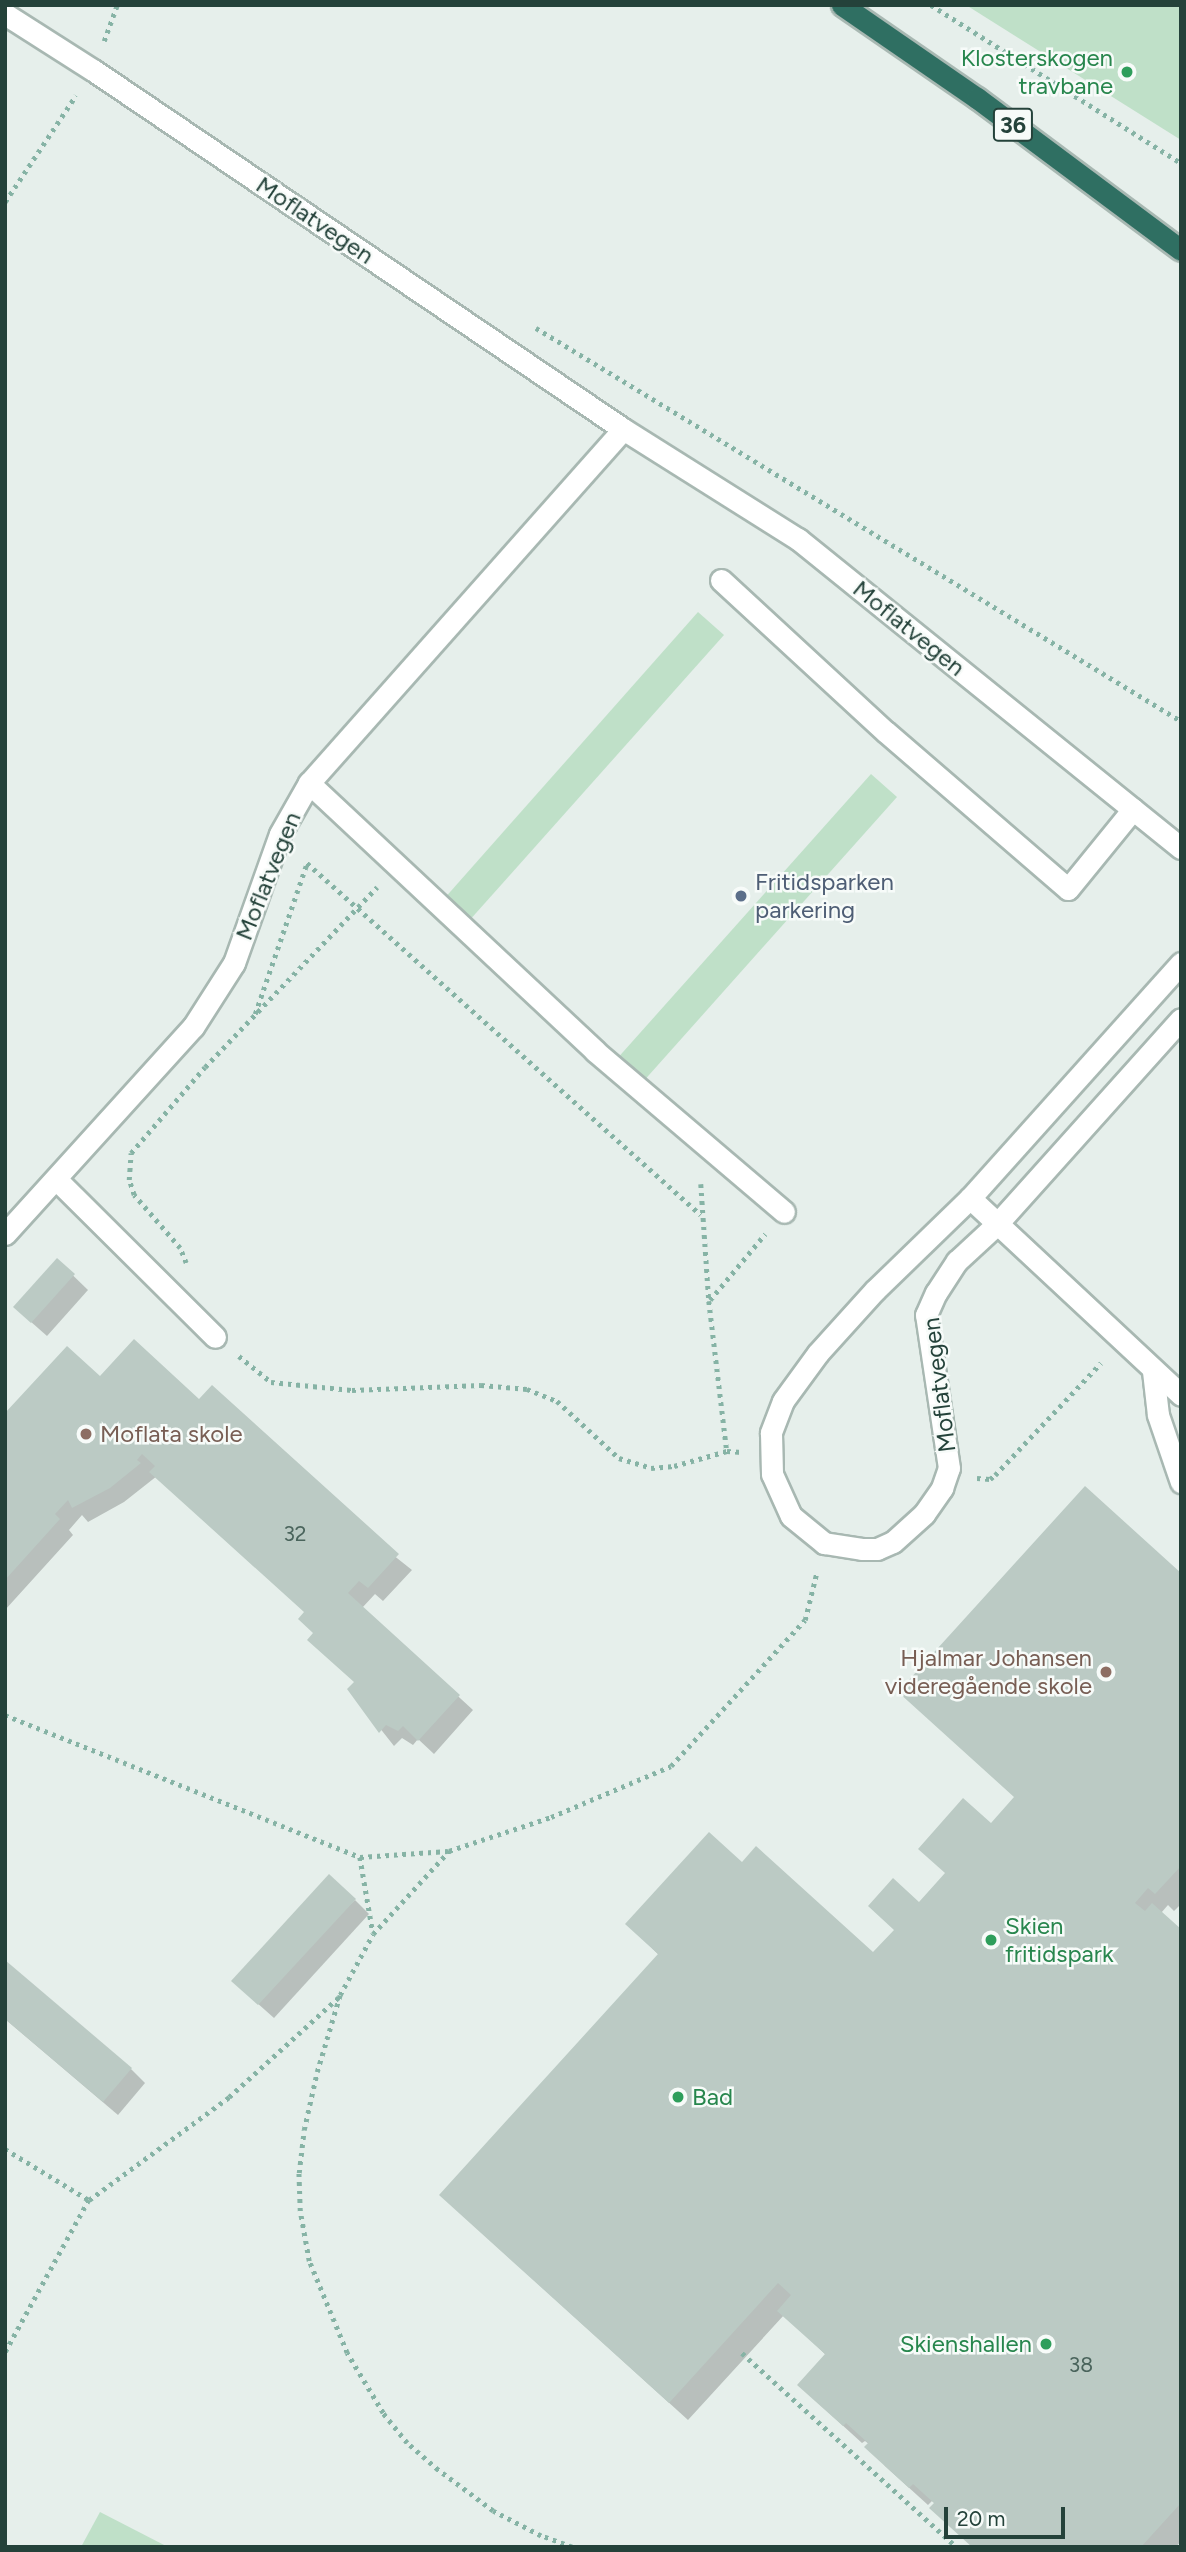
<!DOCTYPE html>
<html>
<head>
<meta charset="utf-8">
<style>
  body { margin:0 }
  #map { position:relative; width:1186px; height:2552px; overflow:hidden; background:#e6efeb; font-family:Figtree,sans-serif }
  div>[style] { position:absolute }
  [style*='--x'] { left:calc(var(--x)*1px); top:calc(var(--y)*1px); width:calc(var(--w)*1px); rotate:calc(var(--a)*1deg) }
  .green>* { inset:0; background:#bfe0c8 }
  .shadow>* { inset:0; background:#0003 }
  .building>* { inset:0; background:#bbcac4 }
  .path>* { height:4.5px; margin-top:-2.25px; transform-origin:0; background:repeating-linear-gradient(90deg,#86b3a5 0 3.5px,transparent 0 8.5px) }
  .roads { filter:drop-shadow(2px 0 #a8b8b2) drop-shadow(-2px 0 #a8b8b2) drop-shadow(0 2px #a8b8b2) drop-shadow(0 -2px #a8b8b2) }
  .minor>* { height:21px; margin:-10.5px; padding:0 10.5px; transform-origin:10.5px; border-radius:10.5px; background:#fff }
  .highway>* { height:21px; margin:-10.5px; padding:0 10.5px; transform-origin:10.5px; border-radius:10.5px; background:#2f6f62 }
  .dots>* { width:19px; height:19px; translate:-50% -50%; box-sizing:border-box; border:4px solid #f7fbf9; border-radius:50% }
  span { translate:-50% -50%; white-space:nowrap; text-align:center; line-height:1.15; -webkit-text-stroke:5px #f7fbf9; paint-order:stroke }
  .number-label { font-size:21px; color:#4a645c }
  .number-label span { -webkit-text-stroke-width:0 }
  .shield-label span { padding:2px 5px; background:#f7fbf9; border:2px solid; border-radius:5px; -webkit-text-stroke-width:0 }
  .shield-label { font-size:23px; color:#24423a; font-weight:700 }
  .leisure-label { font-size:24px; color:#27864d }
  .right { translate:-100% -50%; text-align:right }
  .left { translate:0 -50%; text-align:left }
  .street-label { font-size:24px; color:#24423a }
  .service-label { font-size:24px; color:#4e5e75 }
  .education-label { font-size:24px; color:#785e54 }
  .frame { position:absolute; inset:0; border:7px solid #24423a; pointer-events:none }
  .scale { position:absolute; left:944px; top:2507px; width:121px; height:32px; box-sizing:border-box; border:4px solid #24423a; border-top:0; padding-left:9px; font-size:21px; line-height:24px; white-space:nowrap; color:#24423a; -webkit-text-stroke:5px #f7fbf9; paint-order:stroke }
</style>
</head>
<body>
<div id="map">
  <div class="green">
    <div style="clip-path:polygon(966px 5px,1181px 5px,1181px 140px)"></div>
    <div style="clip-path:polygon(698px 612px,724px 635px,468px 922px,443px 900px)"></div>
    <div style="clip-path:polygon(871px 774px,897px 797px,641px 1084px,615px 1061px)"></div>
    <div style="clip-path:polygon(100px 2512px,168px 2547px,81px 2547px)"></div>
  </div>
  <div class="shadow">
    <div style="clip-path:polygon(57px 1260px,88px 1290px,47px 1336px,30px 1321px)"></div>
    <div style="clip-path:polygon(100px 1378px,199px 1401px,412px 1570px,383px 1601px,375px 1594px,362px 1608px,473px 1710px,434px 1754px,418px 1739px,413px 1745px,402px 1738px,394px 1746px,349px 1689px,356px 1683px,315px 1633px,306px 1612px,157px 1476px,124px 1502px,88px 1522px,82px 1515px,69px 1530px,73px 1535px,5px 1610px,5px 1416px)"></div>
    <div style="clip-path:polygon(1181px 1575px,1181px 1904px,1174px 1911px,1168px 1905px,1161px 1913px,1181px 1931px,1181px 2541px,1176px 2547px,973px 2547px,936px 2504px,932px 2501px,928px 2505px,885px 2466px,869px 2444px,865px 2441px,862px 2443px,818px 2403px,826px 2355px,784px 2315px,688px 2420px,460px 2213px,659px 1955px,627px 1924px,742px 1865px,874px 1955px,1016px 1798px)"></div>
    <div style="clip-path:polygon(355px 1900px,369px 1914px,274px 2018px,248px 1995px)"></div>
    <div style="clip-path:polygon(5px 2019px,131px 2069px,145px 2083px,118px 2115px)"></div>
  </div>
  <div class="building">
    <div style="clip-path:polygon(57px 1258px,75px 1274px,31px 1323px,13px 1307px)"></div>
    <div style="clip-path:polygon(134px 1339px,199px 1399px,212px 1385px,399px 1554px,368px 1588px,359px 1581px,348px 1593px,460px 1695px,418px 1741px,403px 1726px,398px 1731px,386px 1725px,379px 1733px,347px 1689px,354px 1682px,307px 1640px,313px 1633px,298px 1619px,304px 1612px,149px 1472px,155px 1466px,142px 1454px,137px 1460px,141px 1463px,110px 1488px,72px 1508px,68px 1500px,55px 1514px,60px 1519px,5px 1580px,5px 1413px,67px 1346px,100px 1376px)"></div>
    <div style="clip-path:polygon(1085px 1486px,1181px 1573px,1181px 1866px,1155px 1894px,1148px 1888px,1135px 1903px,1145px 1911px,1152px 1903px,1181px 1929px,1181px 2503px,1141px 2547px,972px 2547px,929px 2508px,934px 2503px,913px 2484px,909px 2488px,864px 2447px,868px 2443px,846px 2423px,843px 2426px,797px 2385px,825px 2354px,777px 2311px,791px 2295px,778px 2283px,669px 2403px,439px 2195px,658px 1954px,625px 1924px,709px 1832px,742px 1862px,756px 1846px,873px 1952px,894px 1930px,868px 1906px,893px 1878px,919px 1902px,945px 1873px,918px 1849px,963px 1798px,991px 1823px,1014px 1797px,898px 1692px)"></div>
    <div style="clip-path:polygon(329px 1874px,356px 1899px,258px 2005px,231px 1981px)"></div>
    <div style="clip-path:polygon(5px 1960px,132px 2068px,103px 2102px,5px 2019px)"></div>
  </div>
  <div class="path">
    <div style="--x:931;--y:5;--w:296;--a:32.3"></div>
    <div style="--x:104;--y:41;--w:38;--a:-70"></div>
    <div style="--x:5;--y:202;--w:128;--a:-56.4"></div>
    <div style="--x:536;--y:328;--w:755;--a:31.35"></div>
    <div style="--x:307;--y:863;--w:528;--a:41.78"></div>
    <div style="--x:255;--y:1014;--w:160;--a:-71"></div>
    <div style="--x:701;--y:1184;--w:117;--a:86.1"></div>
    <div style="--x:709;--y:1301;--w:151;--a:83.2"></div>
    <div style="--x:186;--y:1263;--w:16;--a:-112"></div>
    <div style="--x:180;--y:1248;--w:70;--a:-131"></div>
    <div style="--x:134;--y:1195;--w:16;--a:-108"></div>
    <div style="--x:129;--y:1180;--w:27;--a:-86"></div>
    <div style="--x:131;--y:1153;--w:113;--a:-49.3"></div>
    <div style="--x:205;--y:1067;--w:249;--a:-46.3"></div>
    <div style="--x:710;--y:1300;--w:86;--a:-50.2"></div>
    <div style="--x:239;--y:1356;--w:41;--a:39.1"></div>
    <div style="--x:271;--y:1382;--w:81;--a:5.6"></div>
    <div style="--x:352;--y:1390;--w:129;--a:-2.2"></div>
    <div style="--x:481;--y:1385;--w:46;--a:5"></div>
    <div style="--x:527;--y:1389;--w:32;--a:22"></div>
    <div style="--x:557;--y:1401;--w:84;--a:42.6"></div>
    <div style="--x:619;--y:1458;--w:34;--a:17"></div>
    <div style="--x:651;--y:1468;--w:23;--a:-5"></div>
    <div style="--x:674;--y:1466;--w:55;--a:-15.8"></div>
    <div style="--x:727;--y:1451;--w:15;--a:4"></div>
    <div style="--x:977;--y:1478;--w:13;--a:4"></div>
    <div style="--x:990;--y:1479;--w:6;--a:-39"></div>
    <div style="--x:995;--y:1475;--w:154;--a:-46.6"></div>
    <div style="--x:5;--y:1715;--w:382;--a:21.8"></div>
    <div style="--x:360;--y:1857;--w:88;--a:-3.9"></div>
    <div style="--x:360;--y:1857;--w:77;--a:80.3"></div>
    <div style="--x:5;--y:2149;--w:98;--a:31.3"></div>
    <div style="--x:89;--y:2200;--w:175;--a:118.8"></div>
    <div style="--x:89;--y:2200;--w:174;--a:-36.3"></div>
    <div style="--x:229;--y:2097;--w:150;--a:-42.3"></div>
    <div style="--x:742;--y:2353;--w:290;--a:42.1"></div>
    <div style="--x:572;--y:2547;--w:33;--a:-160"></div>
    <div style="--x:541;--y:2536;--w:54;--a:-152.5"></div>
    <div style="--x:493;--y:2511;--w:69;--a:-143.3"></div>
    <div style="--x:438;--y:2470;--w:41;--a:-138.9"></div>
    <div style="--x:407;--y:2443;--w:38;--a:-129"></div>
    <div style="--x:383;--y:2413;--w:70;--a:-121"></div>
    <div style="--x:347;--y:2353;--w:100;--a:-112.4"></div>
    <div style="--x:309;--y:2261;--w:51;--a:-100.2"></div>
    <div style="--x:300;--y:2211;--w:38;--a:-92"></div>
    <div style="--x:299;--y:2173;--w:43;--a:-83.4"></div>
    <div style="--x:304;--y:2130;--w:59;--a:-77.4"></div>
    <div style="--x:317;--y:2072;--w:80;--a:-73.4"></div>
    <div style="--x:340;--y:1995;--w:69;--a:-61.6"></div>
    <div style="--x:373;--y:1934;--w:113;--a:-47.5"></div>
    <div style="--x:449;--y:1851;--w:108;--a:-18.4"></div>
    <div style="--x:551;--y:1817;--w:130;--a:-23"></div>
    <div style="--x:671;--y:1766;--w:198;--a:-47.5"></div>
    <div style="--x:805;--y:1620;--w:50;--a:-76.2"></div>
  </div>
  <div class="roads">
    <div class="minor">
      <div style="--x:5;--y:14;--w:104;--a:32.5"></div>
      <div style="--x:93;--y:70;--w:640;--a:34.11"></div>
      <div style="--x:623;--y:429;--w:207;--a:32.2"></div>
      <div style="--x:798;--y:539;--w:492;--a:38.9"></div>
      <div style="--x:721;--y:580;--w:224;--a:42.7"></div>
      <div style="--x:886;--y:732;--w:240;--a:40.8"></div>
      <div style="--x:1068;--y:889;--w:103;--a:-50.9"></div>
      <div style="--x:309;--y:783;--w:392;--a:43.1"></div>
      <div style="--x:595;--y:1051;--w:248;--a:40.4"></div>
      <div style="--x:1181;--y:963;--w:316;--a:131.9"></div>
      <div style="--x:970;--y:1198;--w:132;--a:135.9"></div>
      <div style="--x:875;--y:1290;--w:85;--a:132.1"></div>
      <div style="--x:818;--y:1353;--w:59;--a:126.1"></div>
      <div style="--x:783;--y:1401;--w:34;--a:111"></div>
      <div style="--x:771;--y:1433;--w:41;--a:88.6"></div>
      <div style="--x:772;--y:1474;--w:46;--a:65.7"></div>
      <div style="--x:791;--y:1516;--w:43;--a:39.3"></div>
      <div style="--x:824;--y:1543;--w:38;--a:9"></div>
      <div style="--x:862;--y:1549;--w:15;--a:0"></div>
      <div style="--x:877;--y:1549;--w:17;--a:-24"></div>
      <div style="--x:893;--y:1542;--w:42;--a:-42.1"></div>
      <div style="--x:924;--y:1514;--w:32;--a:-55"></div>
      <div style="--x:942;--y:1488;--w:21;--a:-71"></div>
      <div style="--x:949;--y:1468;--w:155;--a:-98.5"></div>
      <div style="--x:926;--y:1315;--w:24;--a:-66"></div>
      <div style="--x:936;--y:1293;--w:38;--a:-57"></div>
      <div style="--x:957;--y:1261;--w:54;--a:-42.8"></div>
      <div style="--x:997;--y:1224;--w:275;--a:-48.1"></div>
      <div style="--x:56;--y:1179;--w:224;--a:44.8"></div>
      <div style="--x:970;--y:1198;--w:289;--a:43"></div>
      <div style="--x:5;--y:1234;--w:280;--a:-47.8"></div>
      <div style="--x:193;--y:1027;--w:76;--a:-57.4"></div>
      <div style="--x:234;--y:963;--w:137;--a:-70.4"></div>
      <div style="--x:280;--y:834;--w:59;--a:-60.4"></div>
      <div style="--x:309;--y:783;--w:473;--a:-48.4"></div>
      <div style="--x:1153;--y:1371;--w:44;--a:83.5"></div>
      <div style="--x:1158;--y:1415;--w:71;--a:71.1"></div>
    </div>
    <div class="highway">
      <div style="--x:842;--y:5;--w:164;--a:34.6"></div>
      <div style="--x:977;--y:98;--w:254;--a:36.7"></div>
    </div>
  </div>
  <div class="dots">
    <div style="left:1127px;top:72px;background:#2e9e5b"></div>
    <div style="left:741px;top:896px;background:#5c6f8a"></div>
    <div style="left:86px;top:1434px;background:#8d6e63"></div>
    <div style="left:1106px;top:1672px;background:#8d6e63"></div>
    <div style="left:991px;top:1940px;background:#2e9e5b"></div>
    <div style="left:678px;top:2097px;background:#2e9e5b"></div>
    <div style="left:1046px;top:2344px;background:#2e9e5b"></div>
  </div>
  <div class="number-label">
    <span style="left:295px;top:1534px">32</span>
    <span style="left:1081px;top:2365px">38</span>
  </div>
  <div class="shield-label">
    <span style="left:1013px;top:125px">36</span>
  </div>
  <div class="leisure-label">
    <span class="right" style="left:1113px;top:72px">Klosterskogen<br>travbane</span>
    <span class="left" style="left:1005px;top:1940px">Skien<br>fritidspark</span>
    <span class="left" style="left:692px;top:2097px">Bad</span>
    <span class="right" style="left:1032px;top:2344px">Skienshallen</span>
  </div>
  <div class="street-label">
    <span style="left:315px;top:220px;rotate:34deg">Moflatvegen</span>
    <span style="left:909px;top:628px;rotate:39deg">Moflatvegen</span>
    <span style="left:268px;top:876px;rotate:-68deg">Moflatvegen</span>
    <span style="left:939px;top:1385px;rotate:-97deg">Moflatvegen</span>
  </div>
  <div class="service-label">
    <span class="left" style="left:755px;top:896px">Fritidsparken<br>parkering</span>
  </div>
  <div class="education-label">
    <span class="left" style="left:100px;top:1434px">Moflata skole</span>
    <span class="right" style="left:1092px;top:1672px">Hjalmar Johansen<br>videregående skole</span>
  </div>
  <div class="frame"></div>
  <div class="scale">20 m</div>
</div>
</body>
</html>
